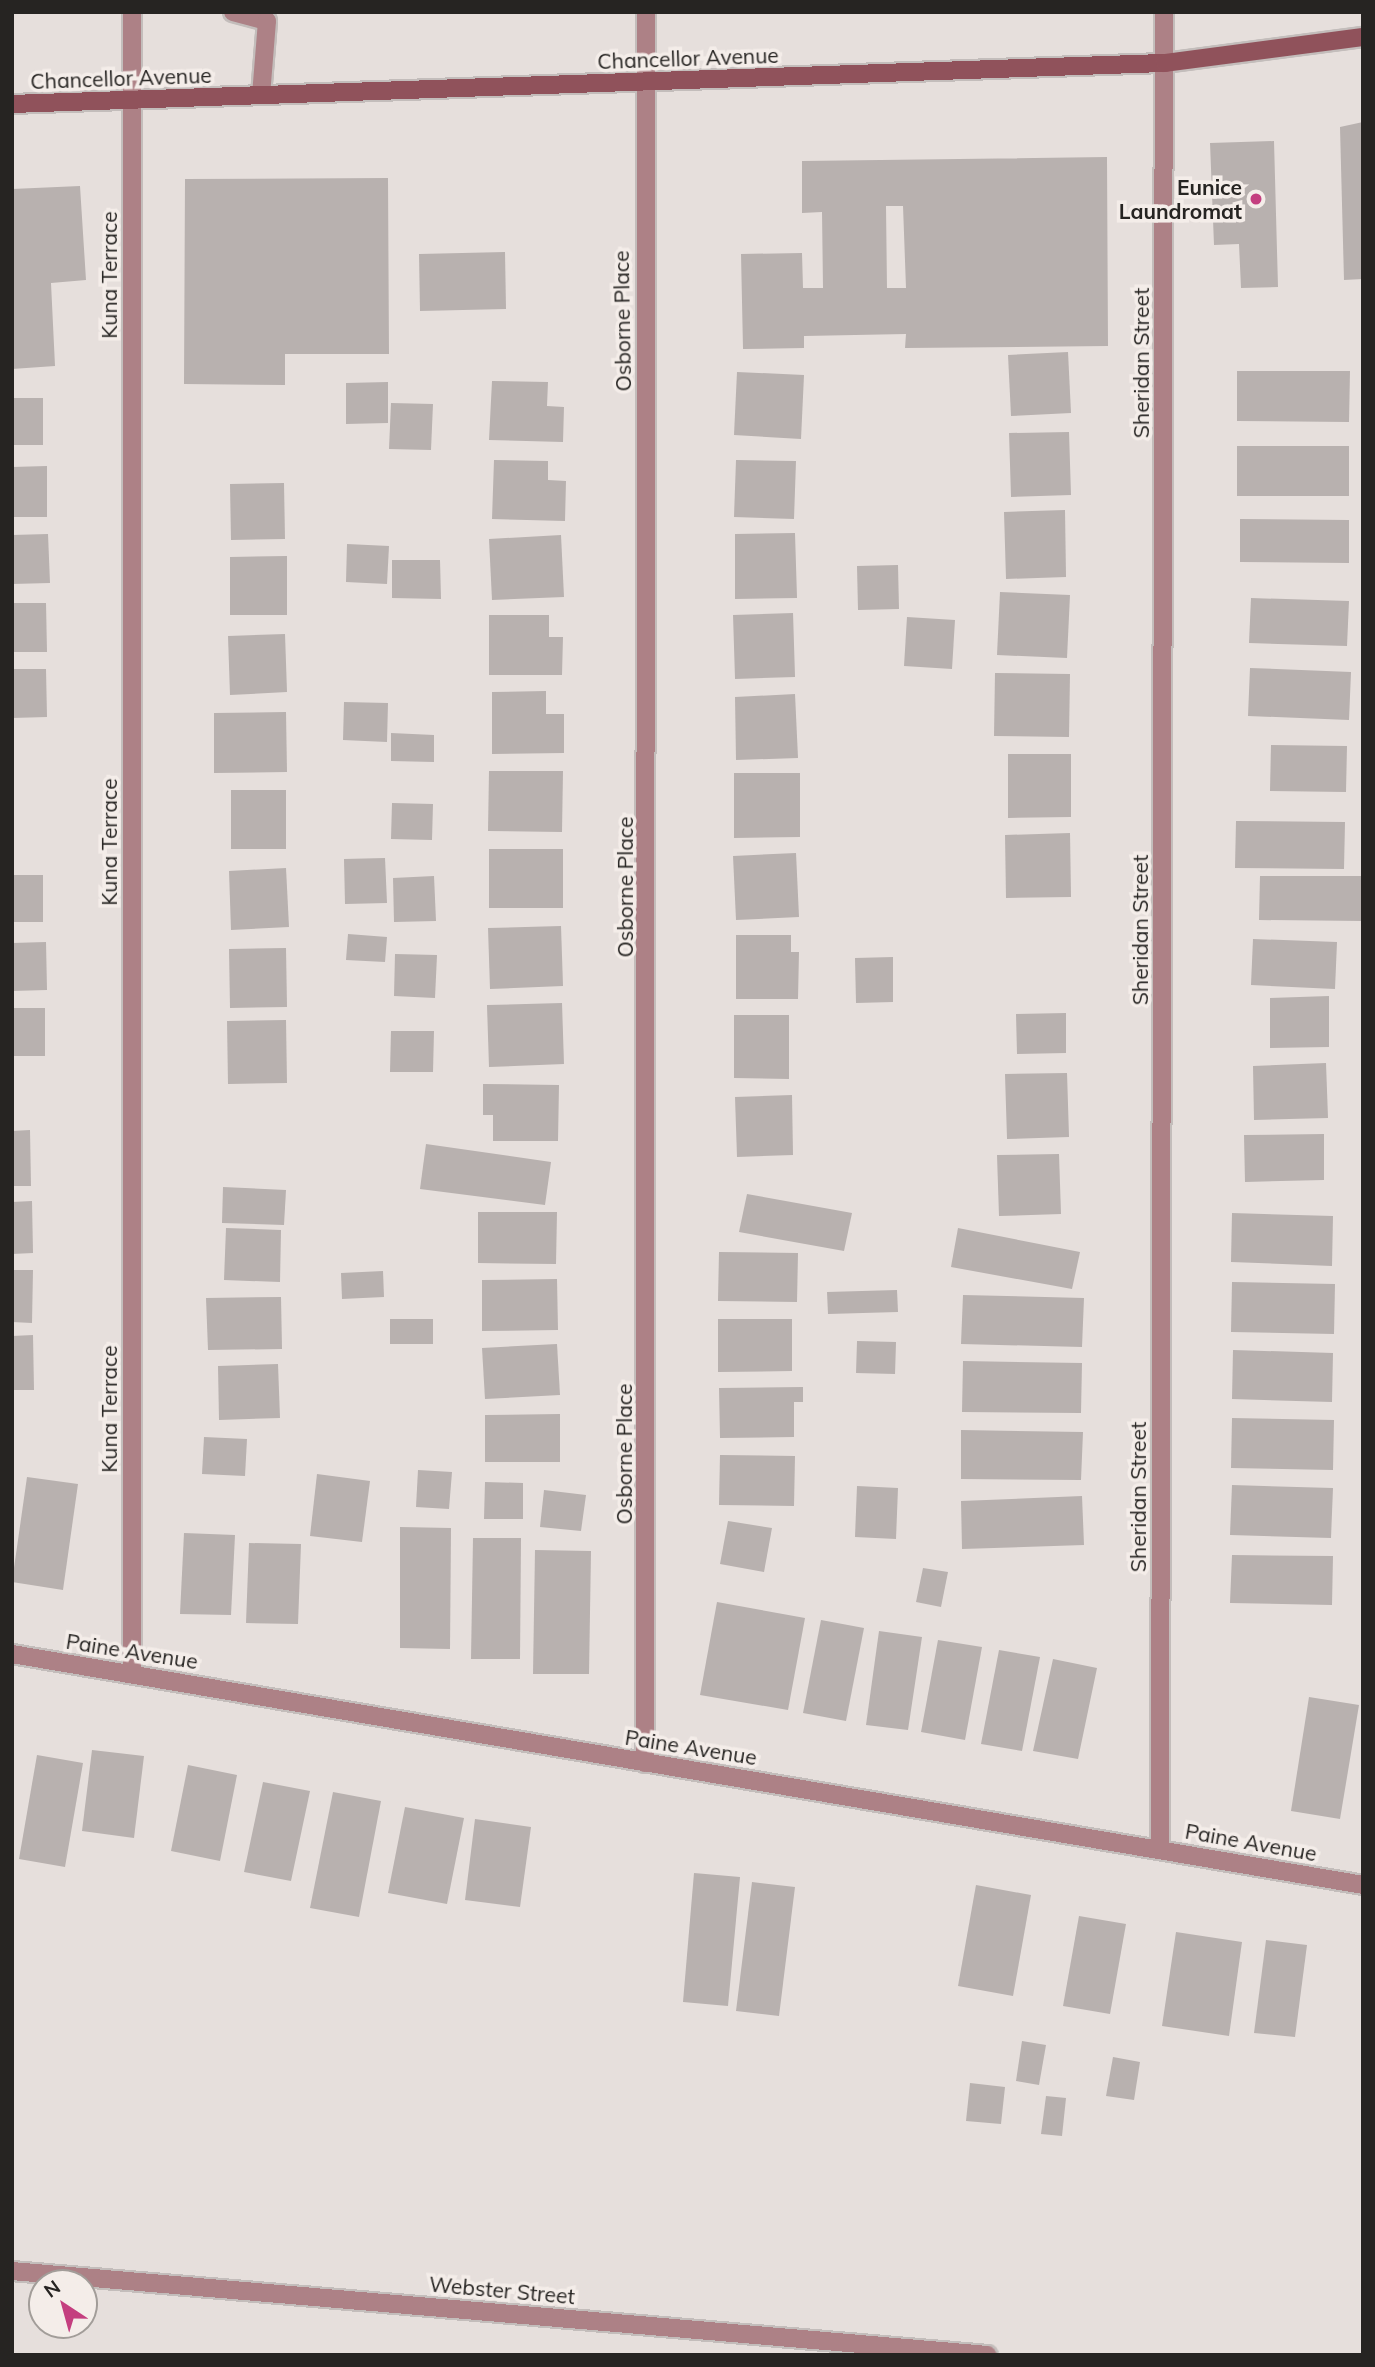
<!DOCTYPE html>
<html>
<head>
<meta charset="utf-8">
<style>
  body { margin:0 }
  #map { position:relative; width:1375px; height:2367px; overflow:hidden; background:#e6dfdc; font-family:Mulish,sans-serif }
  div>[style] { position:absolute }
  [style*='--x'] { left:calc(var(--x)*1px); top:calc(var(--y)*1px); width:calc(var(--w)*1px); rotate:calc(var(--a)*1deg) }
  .building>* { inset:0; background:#b8b1af }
  .roads { filter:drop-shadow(2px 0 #c3bdbb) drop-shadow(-2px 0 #c3bdbb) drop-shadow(0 2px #c3bdbb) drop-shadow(0 -2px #c3bdbb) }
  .service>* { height:18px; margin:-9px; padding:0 9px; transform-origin:9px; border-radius:9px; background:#ad8186 }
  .minor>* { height:18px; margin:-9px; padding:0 9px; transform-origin:9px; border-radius:9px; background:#ad8186 }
  .tertiary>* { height:18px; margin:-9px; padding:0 9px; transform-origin:9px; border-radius:9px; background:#ad8186 }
  .secondary>* { height:18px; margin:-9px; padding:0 9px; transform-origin:9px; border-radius:9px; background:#90525b }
  .dots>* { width:19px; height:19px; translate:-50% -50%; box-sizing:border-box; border:4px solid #f4ede9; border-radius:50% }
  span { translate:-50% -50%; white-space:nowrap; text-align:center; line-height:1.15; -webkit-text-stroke:7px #f4ede9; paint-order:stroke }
  .street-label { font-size:21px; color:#262422 }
  .poi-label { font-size:21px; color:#262422; font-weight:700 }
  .right { translate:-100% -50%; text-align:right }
  .frame { position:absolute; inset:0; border:14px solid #262422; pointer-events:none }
  .north { position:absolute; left:28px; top:2269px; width:70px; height:70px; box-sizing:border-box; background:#f4ede9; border:2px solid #a29d99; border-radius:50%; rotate:324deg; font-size:19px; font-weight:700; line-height:28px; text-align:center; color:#262422 }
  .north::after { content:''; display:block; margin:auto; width:24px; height:32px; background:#c43e7f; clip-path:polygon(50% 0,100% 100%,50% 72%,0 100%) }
</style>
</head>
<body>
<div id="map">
  <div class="building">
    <div style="clip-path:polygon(1363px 122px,1363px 279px,1344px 280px,1340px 127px)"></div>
    <div style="clip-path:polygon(1274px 141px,1278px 287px,1241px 288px,1239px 244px,1214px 245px,1210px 143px)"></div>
    <div style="clip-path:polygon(evenodd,1107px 157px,1108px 346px,905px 348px,906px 334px,804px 336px,804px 348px,743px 349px,741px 254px,802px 253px,803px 288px,823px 288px,822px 212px,802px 213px,802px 161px,1107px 157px,886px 206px,903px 206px,906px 288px,887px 288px,886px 206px)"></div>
    <div style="clip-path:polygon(388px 178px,389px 354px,285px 354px,285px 385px,184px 384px,185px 179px)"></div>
    <div style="clip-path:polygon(80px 186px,86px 280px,51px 283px,55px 366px,12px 369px,12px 189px)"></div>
    <div style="clip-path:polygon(505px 252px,506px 309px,420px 311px,419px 254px)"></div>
    <div style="clip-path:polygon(1068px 352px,1071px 413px,1011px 416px,1008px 355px)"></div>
    <div style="clip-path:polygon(1237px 371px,1350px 371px,1349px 422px,1237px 421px)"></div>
    <div style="clip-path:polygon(737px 372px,804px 375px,801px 439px,734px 435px)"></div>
    <div style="clip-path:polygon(492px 381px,548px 382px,547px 406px,564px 407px,563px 442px,489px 440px)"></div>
    <div style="clip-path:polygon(388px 382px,388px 423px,346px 424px,346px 383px)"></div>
    <div style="clip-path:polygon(12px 398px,43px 398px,43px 445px,12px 445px)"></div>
    <div style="clip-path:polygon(391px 403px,433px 404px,431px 450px,389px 449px)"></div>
    <div style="clip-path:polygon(1069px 432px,1071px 495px,1011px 497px,1009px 433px)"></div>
    <div style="clip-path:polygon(1237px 446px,1349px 446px,1349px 496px,1237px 496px)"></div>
    <div style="clip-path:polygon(494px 460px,548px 461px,548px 480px,566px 481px,565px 521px,492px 519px)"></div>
    <div style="clip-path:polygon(736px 460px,796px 461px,794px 519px,734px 517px)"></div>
    <div style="clip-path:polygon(47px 466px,47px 517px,12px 517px,12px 467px)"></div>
    <div style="clip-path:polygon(284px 483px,285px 539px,231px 540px,230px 484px)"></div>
    <div style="clip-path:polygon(1065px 510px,1066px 577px,1006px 579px,1004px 512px)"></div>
    <div style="clip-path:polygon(1240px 519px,1349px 520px,1349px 563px,1240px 562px)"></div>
    <div style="clip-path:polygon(795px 533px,797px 598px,735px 599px,735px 534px)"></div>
    <div style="clip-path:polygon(48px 534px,50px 583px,12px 584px,12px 535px)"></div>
    <div style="clip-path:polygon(561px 535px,564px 597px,492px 600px,489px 539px)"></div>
    <div style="clip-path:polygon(347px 544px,389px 546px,387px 584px,346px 582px)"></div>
    <div style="clip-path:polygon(287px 556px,287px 615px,230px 615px,230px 557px)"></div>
    <div style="clip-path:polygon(392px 560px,440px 560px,441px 599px,392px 598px)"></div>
    <div style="clip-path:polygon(898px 565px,899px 609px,858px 610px,857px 566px)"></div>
    <div style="clip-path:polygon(1000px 592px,1070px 595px,1067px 658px,997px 655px)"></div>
    <div style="clip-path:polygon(1251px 598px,1349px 601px,1347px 646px,1249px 643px)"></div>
    <div style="clip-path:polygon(12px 603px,46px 603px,47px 652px,12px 652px)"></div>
    <div style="clip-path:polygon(793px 613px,795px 677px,735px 679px,733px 615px)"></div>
    <div style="clip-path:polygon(489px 615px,549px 615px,549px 637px,563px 637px,562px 675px,489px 675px)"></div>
    <div style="clip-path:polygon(907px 617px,955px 620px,952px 669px,904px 666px)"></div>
    <div style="clip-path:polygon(285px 634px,287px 692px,230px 695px,228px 636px)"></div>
    <div style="clip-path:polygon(1250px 668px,1351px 672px,1349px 720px,1248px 716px)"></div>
    <div style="clip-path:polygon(12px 669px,46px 669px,47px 717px,12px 718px)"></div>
    <div style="clip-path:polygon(995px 673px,1070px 674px,1069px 737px,994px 736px)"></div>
    <div style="clip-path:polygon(546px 691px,546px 714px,564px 714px,564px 753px,492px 754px,492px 692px)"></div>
    <div style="clip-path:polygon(795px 694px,798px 758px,736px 760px,735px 697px)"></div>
    <div style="clip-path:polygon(344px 702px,388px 703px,387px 742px,343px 740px)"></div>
    <div style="clip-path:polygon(286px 712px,287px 772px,214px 773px,214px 713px)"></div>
    <div style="clip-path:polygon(391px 733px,434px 735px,434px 762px,391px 761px)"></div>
    <div style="clip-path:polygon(1271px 745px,1347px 746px,1346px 792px,1270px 791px)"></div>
    <div style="clip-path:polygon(1008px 754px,1071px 754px,1071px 817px,1008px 818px)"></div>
    <div style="clip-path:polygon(489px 771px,563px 771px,562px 832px,488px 831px)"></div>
    <div style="clip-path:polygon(734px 773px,800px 773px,800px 837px,734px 838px)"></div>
    <div style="clip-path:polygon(231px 790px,286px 790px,286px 849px,231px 849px)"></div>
    <div style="clip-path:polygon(392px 803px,433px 804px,432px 840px,391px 839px)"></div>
    <div style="clip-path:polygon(1236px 821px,1345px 822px,1344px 869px,1235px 868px)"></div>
    <div style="clip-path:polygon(1070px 833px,1071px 897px,1006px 898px,1005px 835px)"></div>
    <div style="clip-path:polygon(489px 849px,563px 849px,563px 908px,489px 908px)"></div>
    <div style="clip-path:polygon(796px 853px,799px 917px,736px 920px,733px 856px)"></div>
    <div style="clip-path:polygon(385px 858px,387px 903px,345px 904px,344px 859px)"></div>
    <div style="clip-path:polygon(286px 868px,289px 927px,231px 930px,229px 871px)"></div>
    <div style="clip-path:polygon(12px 875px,43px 875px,43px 922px,12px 922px)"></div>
    <div style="clip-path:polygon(434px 876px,436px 921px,394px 922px,393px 878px)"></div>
    <div style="clip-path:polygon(1260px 876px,1363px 876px,1363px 921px,1259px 920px)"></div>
    <div style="clip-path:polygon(561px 926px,563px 986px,490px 989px,488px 928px)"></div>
    <div style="clip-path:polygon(348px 934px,387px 937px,385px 962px,346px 960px)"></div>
    <div style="clip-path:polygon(736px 935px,791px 935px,791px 952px,799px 952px,798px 999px,736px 999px)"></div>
    <div style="clip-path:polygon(1253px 939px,1337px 942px,1335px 989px,1251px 985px)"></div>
    <div style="clip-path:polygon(46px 942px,47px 990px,12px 991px,12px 943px)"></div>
    <div style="clip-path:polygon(286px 948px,287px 1007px,230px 1008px,229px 949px)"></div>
    <div style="clip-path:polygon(395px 954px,437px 955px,435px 998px,394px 996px)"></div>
    <div style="clip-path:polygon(893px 957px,893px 1002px,856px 1003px,855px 958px)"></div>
    <div style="clip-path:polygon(1329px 996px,1329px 1047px,1270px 1048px,1270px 998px)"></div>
    <div style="clip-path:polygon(562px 1003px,564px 1064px,489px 1067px,487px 1005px)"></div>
    <div style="clip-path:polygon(12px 1008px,45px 1008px,45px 1056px,12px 1056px)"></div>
    <div style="clip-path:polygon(1066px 1013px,1066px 1053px,1017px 1054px,1016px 1014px)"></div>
    <div style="clip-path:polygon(734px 1015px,789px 1015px,789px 1079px,734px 1078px)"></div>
    <div style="clip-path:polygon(286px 1020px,287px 1083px,228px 1084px,227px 1021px)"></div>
    <div style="clip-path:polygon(391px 1031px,434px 1031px,433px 1072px,390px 1072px)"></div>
    <div style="clip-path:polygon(1326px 1063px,1328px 1118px,1254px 1120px,1253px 1066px)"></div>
    <div style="clip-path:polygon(1067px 1073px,1069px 1137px,1007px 1139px,1005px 1074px)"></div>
    <div style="clip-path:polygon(483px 1084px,559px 1085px,558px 1141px,493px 1141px,493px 1115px,483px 1115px)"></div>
    <div style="clip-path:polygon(792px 1095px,793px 1155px,737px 1157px,735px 1097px)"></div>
    <div style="clip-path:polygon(30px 1130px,31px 1186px,12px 1186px,12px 1131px)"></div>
    <div style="clip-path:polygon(1324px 1134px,1324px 1180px,1245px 1182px,1244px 1135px)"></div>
    <div style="clip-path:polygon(426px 1144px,551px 1162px,545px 1205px,420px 1189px)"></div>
    <div style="clip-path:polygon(1059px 1154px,1061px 1214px,999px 1216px,997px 1155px)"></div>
    <div style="clip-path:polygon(223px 1187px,286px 1190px,284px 1225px,222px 1223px)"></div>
    <div style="clip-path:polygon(747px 1194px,852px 1213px,844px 1251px,739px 1232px)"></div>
    <div style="clip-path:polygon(32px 1201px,33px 1253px,12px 1254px,12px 1202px)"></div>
    <div style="clip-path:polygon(478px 1212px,557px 1212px,556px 1264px,478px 1263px)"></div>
    <div style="clip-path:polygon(1232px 1213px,1333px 1216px,1332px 1266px,1231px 1262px)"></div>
    <div style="clip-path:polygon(226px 1228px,281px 1230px,280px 1282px,224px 1280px)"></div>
    <div style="clip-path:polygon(958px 1228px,1080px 1252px,1072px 1289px,951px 1267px)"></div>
    <div style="clip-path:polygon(719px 1252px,798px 1253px,797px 1302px,718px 1301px)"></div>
    <div style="clip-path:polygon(12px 1270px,33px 1270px,32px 1323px,12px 1322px)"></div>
    <div style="clip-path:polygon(383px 1271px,384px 1297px,342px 1299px,341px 1273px)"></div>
    <div style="clip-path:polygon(557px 1279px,558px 1330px,482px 1331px,482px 1280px)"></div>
    <div style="clip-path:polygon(1232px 1282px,1335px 1284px,1334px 1334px,1231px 1332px)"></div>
    <div style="clip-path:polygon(897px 1290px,898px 1312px,828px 1314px,827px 1292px)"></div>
    <div style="clip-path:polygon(963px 1295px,1084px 1298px,1082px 1347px,961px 1344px)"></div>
    <div style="clip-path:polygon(281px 1297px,282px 1349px,208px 1350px,206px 1298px)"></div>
    <div style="clip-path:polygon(390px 1319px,433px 1319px,433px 1344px,390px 1344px)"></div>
    <div style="clip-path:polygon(718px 1319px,792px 1319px,792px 1371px,718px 1372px)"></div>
    <div style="clip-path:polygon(33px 1335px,34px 1390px,12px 1390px,12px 1336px)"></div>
    <div style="clip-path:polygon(857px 1341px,896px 1342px,895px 1374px,856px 1373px)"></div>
    <div style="clip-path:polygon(557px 1344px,560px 1395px,485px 1399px,482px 1348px)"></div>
    <div style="clip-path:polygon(1233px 1350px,1333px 1353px,1332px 1402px,1232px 1399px)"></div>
    <div style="clip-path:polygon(963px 1361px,1082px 1363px,1081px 1413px,962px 1412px)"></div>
    <div style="clip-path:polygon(278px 1364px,280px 1418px,219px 1420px,218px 1366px)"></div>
    <div style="clip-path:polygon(803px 1387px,803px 1402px,794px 1402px,794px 1437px,720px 1438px,719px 1388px)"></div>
    <div style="clip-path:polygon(560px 1414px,560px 1462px,485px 1462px,485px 1415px)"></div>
    <div style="clip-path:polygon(1232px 1418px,1334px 1420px,1333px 1470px,1231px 1468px)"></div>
    <div style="clip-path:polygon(961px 1430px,1083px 1432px,1081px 1480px,961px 1479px)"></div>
    <div style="clip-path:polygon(204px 1437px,247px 1439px,245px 1476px,202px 1474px)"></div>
    <div style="clip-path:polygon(720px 1455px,795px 1456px,794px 1506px,719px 1505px)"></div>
    <div style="clip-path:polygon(418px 1470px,452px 1472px,449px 1509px,416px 1507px)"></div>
    <div style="clip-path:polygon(317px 1474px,370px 1481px,362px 1542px,310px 1536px)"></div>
    <div style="clip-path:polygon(27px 1477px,78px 1484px,63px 1590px,12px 1582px)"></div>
    <div style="clip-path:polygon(485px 1482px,523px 1483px,523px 1519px,484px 1519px)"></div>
    <div style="clip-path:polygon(1232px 1485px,1333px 1488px,1331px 1538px,1230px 1535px)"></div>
    <div style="clip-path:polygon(857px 1486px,898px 1488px,896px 1539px,855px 1537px)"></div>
    <div style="clip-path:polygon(544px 1490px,586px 1495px,581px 1531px,540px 1527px)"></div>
    <div style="clip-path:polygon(1082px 1496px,1084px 1545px,962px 1549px,961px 1501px)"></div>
    <div style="clip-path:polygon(728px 1521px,772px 1528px,764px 1572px,720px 1564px)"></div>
    <div style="clip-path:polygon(400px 1527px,451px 1528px,450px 1649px,400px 1648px)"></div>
    <div style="clip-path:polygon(184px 1533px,235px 1535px,231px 1615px,180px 1614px)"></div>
    <div style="clip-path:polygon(473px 1538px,521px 1538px,520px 1659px,471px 1659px)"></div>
    <div style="clip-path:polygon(249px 1543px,301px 1544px,298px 1624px,246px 1623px)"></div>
    <div style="clip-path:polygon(535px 1550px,591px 1551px,589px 1674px,533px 1674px)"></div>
    <div style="clip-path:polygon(1232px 1555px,1333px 1556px,1332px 1605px,1230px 1603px)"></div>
    <div style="clip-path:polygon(923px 1568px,948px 1572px,941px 1607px,916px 1602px)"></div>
    <div style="clip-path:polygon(717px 1602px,805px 1618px,788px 1710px,700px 1695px)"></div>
    <div style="clip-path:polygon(821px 1620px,864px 1628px,846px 1721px,803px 1713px)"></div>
    <div style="clip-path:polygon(879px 1631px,922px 1637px,908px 1730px,866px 1725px)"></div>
    <div style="clip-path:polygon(938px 1640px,982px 1647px,965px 1740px,921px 1732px)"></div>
    <div style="clip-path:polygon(999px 1650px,1040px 1657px,1022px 1751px,981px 1744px)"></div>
    <div style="clip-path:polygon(1053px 1659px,1097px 1668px,1078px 1759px,1033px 1751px)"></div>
    <div style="clip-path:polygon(1309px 1697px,1359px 1705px,1340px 1819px,1291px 1811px)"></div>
    <div style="clip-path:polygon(92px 1750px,144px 1756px,134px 1838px,82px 1831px)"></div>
    <div style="clip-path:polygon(37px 1755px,83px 1763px,65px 1867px,19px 1859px)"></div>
    <div style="clip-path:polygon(188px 1765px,237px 1775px,220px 1861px,171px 1851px)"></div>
    <div style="clip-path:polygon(263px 1782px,310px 1791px,291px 1881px,244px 1872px)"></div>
    <div style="clip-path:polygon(333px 1792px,381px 1801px,359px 1917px,310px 1908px)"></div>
    <div style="clip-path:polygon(405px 1807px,464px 1818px,447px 1904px,388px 1893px)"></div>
    <div style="clip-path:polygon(475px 1819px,531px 1827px,520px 1907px,465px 1900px)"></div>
    <div style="clip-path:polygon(694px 1873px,740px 1877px,728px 2006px,683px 2002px)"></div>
    <div style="clip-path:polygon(752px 1882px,795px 1887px,779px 2016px,736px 2011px)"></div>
    <div style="clip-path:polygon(976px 1885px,1031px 1895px,1013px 1996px,958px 1986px)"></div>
    <div style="clip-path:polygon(1079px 1916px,1126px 1924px,1110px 2014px,1063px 2006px)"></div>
    <div style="clip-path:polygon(1176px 1932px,1242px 1942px,1229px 2036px,1162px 2026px)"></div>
    <div style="clip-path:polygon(1266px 1940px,1307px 1945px,1295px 2037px,1254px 2033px)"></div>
    <div style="clip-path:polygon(1022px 2041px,1046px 2045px,1039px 2085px,1016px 2081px)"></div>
    <div style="clip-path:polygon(1113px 2057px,1140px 2062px,1134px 2100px,1106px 2096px)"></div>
    <div style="clip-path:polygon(970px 2083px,1005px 2087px,1001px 2124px,966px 2121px)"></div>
    <div style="clip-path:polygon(1046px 2096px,1066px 2098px,1062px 2136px,1041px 2134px)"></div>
  </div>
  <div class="roads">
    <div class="service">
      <div style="--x:233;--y:12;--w:35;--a:15"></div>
      <div style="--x:267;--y:21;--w:74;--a:94.6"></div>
    </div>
    <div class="minor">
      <div style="--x:132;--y:12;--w:1661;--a:90"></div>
      <div style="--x:645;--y:1763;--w:1751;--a:-89.97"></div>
      <div style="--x:1160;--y:1848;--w:1836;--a:-89.88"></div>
      <div style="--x:12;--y:2271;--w:979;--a:4.92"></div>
    </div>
    <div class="tertiary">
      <div style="--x:12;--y:1654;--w:1371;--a:9.7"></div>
    </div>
    <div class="secondary">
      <div style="--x:12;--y:104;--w:1154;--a:-2.04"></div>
      <div style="--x:1165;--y:63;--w:200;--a:-7.5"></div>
    </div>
  </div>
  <div class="dots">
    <div style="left:1256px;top:199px;background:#c43e7f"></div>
  </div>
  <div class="street-label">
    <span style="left:688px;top:58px;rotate:-2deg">Chancellor Avenue</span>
    <span style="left:121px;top:78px;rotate:-2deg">Chancellor Avenue</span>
    <span style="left:109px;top:275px;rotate:-90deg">Kuna Terrace</span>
    <span style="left:622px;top:321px;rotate:-91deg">Osborne Place</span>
    <span style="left:1141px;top:363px;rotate:-90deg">Sheridan Street</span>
    <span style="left:109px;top:842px;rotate:-90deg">Kuna Terrace</span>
    <span style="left:625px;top:887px;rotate:-90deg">Osborne Place</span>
    <span style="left:1140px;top:930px;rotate:-90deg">Sheridan Street</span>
    <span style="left:109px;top:1409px;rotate:-90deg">Kuna Terrace</span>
    <span style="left:624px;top:1454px;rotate:-90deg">Osborne Place</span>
    <span style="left:1138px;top:1497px;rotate:-90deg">Sheridan Street</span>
    <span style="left:132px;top:1651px;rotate:9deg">Paine Avenue</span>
    <span style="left:691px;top:1747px;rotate:9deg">Paine Avenue</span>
    <span style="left:1251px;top:1842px;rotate:10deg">Paine Avenue</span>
    <span style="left:502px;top:2290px;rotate:5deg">Webster Street</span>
  </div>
  <div class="poi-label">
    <span class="right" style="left:1242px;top:199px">Eunice<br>Laundromat</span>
  </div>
  <div class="frame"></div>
  <div class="north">N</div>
</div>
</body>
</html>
